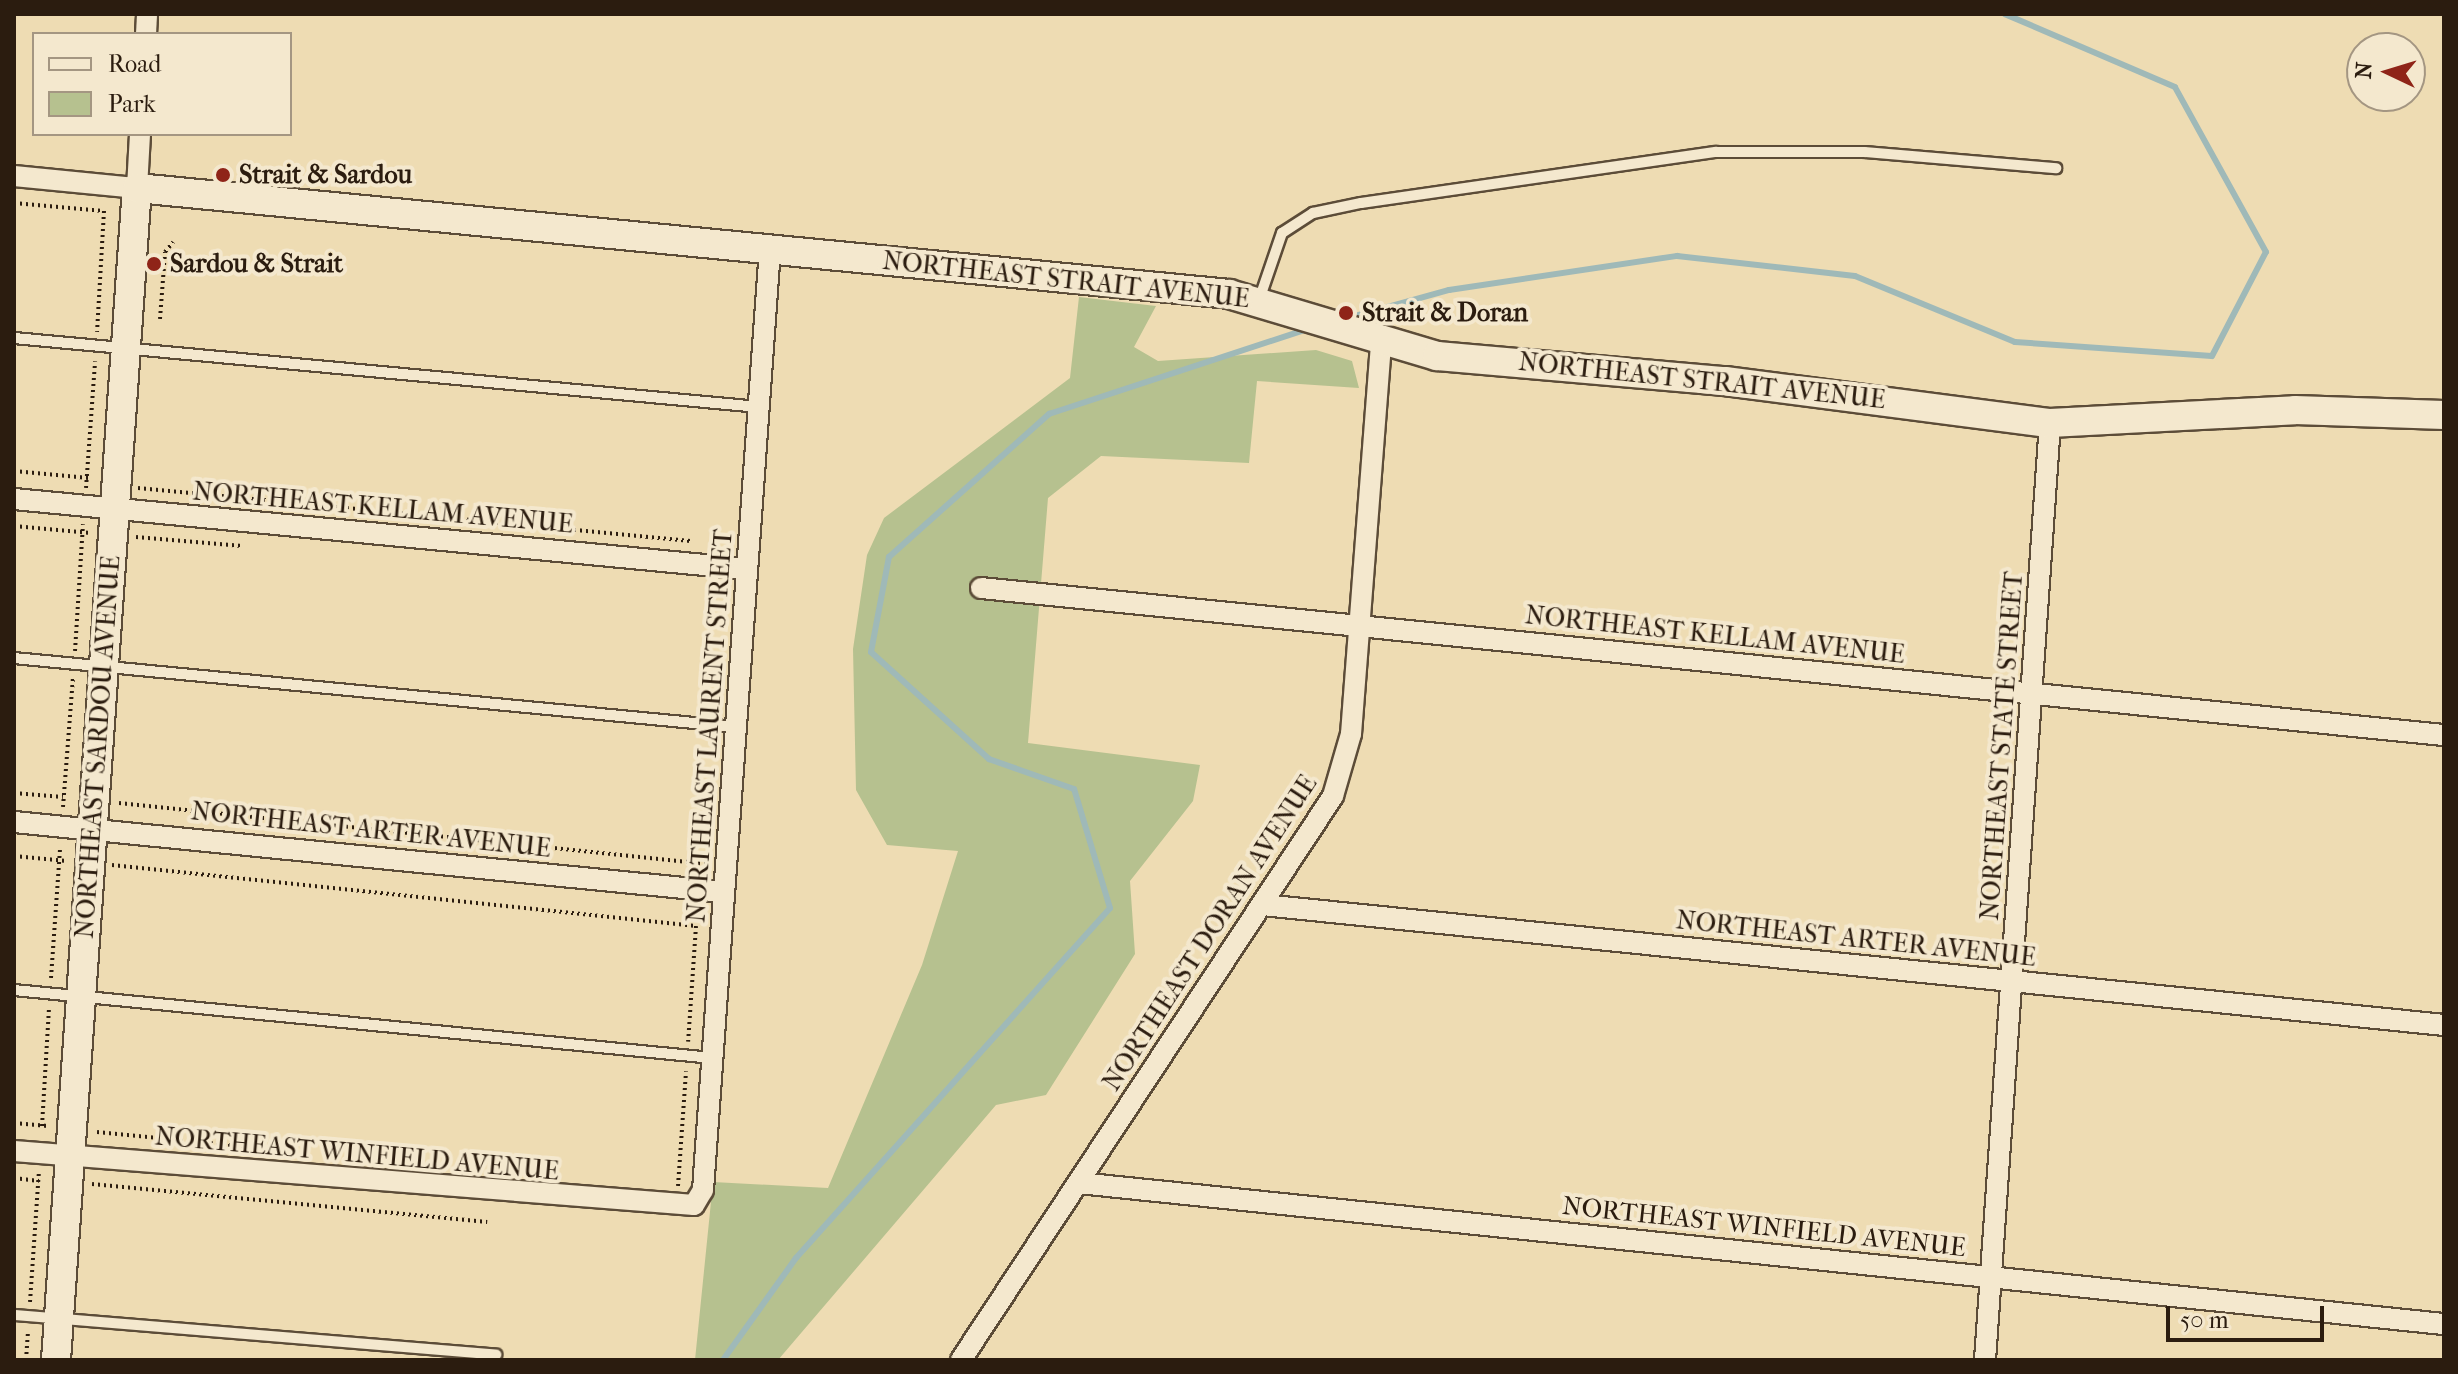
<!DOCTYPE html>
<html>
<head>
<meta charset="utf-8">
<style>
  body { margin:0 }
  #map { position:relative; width:2458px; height:1374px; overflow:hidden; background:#eedcb3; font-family:"IM FELL French Canon",serif }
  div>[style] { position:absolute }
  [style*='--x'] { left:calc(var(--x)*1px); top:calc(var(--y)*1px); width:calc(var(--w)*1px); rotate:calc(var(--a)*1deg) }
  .green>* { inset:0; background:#b6c18f }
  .stream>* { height:6px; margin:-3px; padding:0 3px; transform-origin:3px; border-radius:3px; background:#9fb9b8 }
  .path>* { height:4px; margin-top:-2px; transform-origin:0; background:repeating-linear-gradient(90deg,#2b1c0f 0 2px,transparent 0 6px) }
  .roads { filter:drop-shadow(2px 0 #5c4c38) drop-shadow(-2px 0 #5c4c38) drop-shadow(0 2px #5c4c38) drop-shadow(0 -2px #5c4c38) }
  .lane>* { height:10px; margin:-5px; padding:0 5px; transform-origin:5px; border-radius:5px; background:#f4e8ce }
  .street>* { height:20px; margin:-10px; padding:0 10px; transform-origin:10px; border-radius:10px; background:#f4e8ce }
  .secondary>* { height:28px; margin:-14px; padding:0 14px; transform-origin:14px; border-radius:14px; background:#f4e8ce }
  .dots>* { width:22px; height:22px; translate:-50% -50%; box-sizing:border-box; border:4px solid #f4e8ce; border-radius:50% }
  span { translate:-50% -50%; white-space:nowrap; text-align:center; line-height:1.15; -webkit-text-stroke:8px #f4e8ce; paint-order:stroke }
  .poi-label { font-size:26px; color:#2b1c0f; font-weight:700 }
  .left { translate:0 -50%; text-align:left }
  .street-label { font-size:26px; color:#2b1c0f }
  .frame { position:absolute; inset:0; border:16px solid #2b1c0f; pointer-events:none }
  .legend { position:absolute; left:32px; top:32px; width:260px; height:104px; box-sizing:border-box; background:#f4e8ce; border:2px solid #a49682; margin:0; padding:10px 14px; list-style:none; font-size:24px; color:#2b1c0f }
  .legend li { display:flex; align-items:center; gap:16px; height:40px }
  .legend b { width:40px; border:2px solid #a49682 }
  .north { position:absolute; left:2346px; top:32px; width:80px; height:80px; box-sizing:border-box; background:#f4e8ce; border:2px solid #a49682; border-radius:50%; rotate:274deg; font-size:22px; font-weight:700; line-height:32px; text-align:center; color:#2b1c0f }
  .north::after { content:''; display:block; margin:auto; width:28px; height:36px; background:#8f2418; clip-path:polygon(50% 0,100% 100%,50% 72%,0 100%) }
  .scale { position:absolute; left:2166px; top:1306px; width:158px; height:36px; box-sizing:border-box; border:4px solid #2b1c0f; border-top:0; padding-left:10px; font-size:24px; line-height:28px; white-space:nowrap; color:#2b1c0f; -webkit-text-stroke:6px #f4e8ce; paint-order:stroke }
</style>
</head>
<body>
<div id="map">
  <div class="green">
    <div style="clip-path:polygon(1079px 297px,1156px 306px,1134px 347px,1158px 361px,1316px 350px,1352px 361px,1359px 388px,1257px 381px,1249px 463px,1101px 456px,1048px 498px,1028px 743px,1200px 765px,1193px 801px,1130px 881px,1135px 954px,1046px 1095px,996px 1105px,778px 1360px,695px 1360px,713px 1182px,828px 1188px,922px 965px,958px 851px,887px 845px,856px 790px,853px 649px,867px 555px,884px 518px,1070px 378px)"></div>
  </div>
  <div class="stream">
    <div style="--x:1348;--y:318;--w:105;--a:-15.5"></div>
    <div style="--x:1449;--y:290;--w:231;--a:-8.5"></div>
    <div style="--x:1677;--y:256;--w:179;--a:6.4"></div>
    <div style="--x:1855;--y:276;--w:173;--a:22.4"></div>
    <div style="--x:2015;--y:342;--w:197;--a:4.1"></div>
    <div style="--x:2212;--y:356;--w:117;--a:-62.6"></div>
    <div style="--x:2266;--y:252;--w:188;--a:-118.9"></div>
    <div style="--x:2175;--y:87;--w:185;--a:-156.8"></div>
    <div style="--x:723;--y:1360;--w:125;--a:-54.4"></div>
    <div style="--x:796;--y:1258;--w:470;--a:-48.1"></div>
    <div style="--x:1110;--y:908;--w:124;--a:-106.8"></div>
    <div style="--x:1074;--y:789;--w:90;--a:-160.6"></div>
    <div style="--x:989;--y:759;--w:159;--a:-137.8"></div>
    <div style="--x:871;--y:652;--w:97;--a:-79.3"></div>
    <div style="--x:889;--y:557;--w:215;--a:-41.8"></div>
    <div style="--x:1049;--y:414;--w:275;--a:-18.2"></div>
  </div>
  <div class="path">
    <div style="--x:14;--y:203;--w:90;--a:5.1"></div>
    <div style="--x:104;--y:211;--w:121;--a:93.3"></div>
    <div style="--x:160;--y:319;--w:67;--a:-85.7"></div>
    <div style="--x:165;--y:252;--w:13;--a:-51"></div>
    <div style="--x:14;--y:471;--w:75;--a:5.3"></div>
    <div style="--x:86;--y:488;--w:127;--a:-85.9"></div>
    <div style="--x:138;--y:488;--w:555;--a:5.48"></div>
    <div style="--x:14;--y:526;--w:77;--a:5.2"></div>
    <div style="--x:136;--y:537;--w:107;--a:4.8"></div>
    <div style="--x:75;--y:651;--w:127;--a:-86.4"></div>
    <div style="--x:14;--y:793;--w:49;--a:4.7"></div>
    <div style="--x:119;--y:803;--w:591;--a:5.92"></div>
    <div style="--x:63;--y:807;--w:131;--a:-85.6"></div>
    <div style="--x:14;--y:856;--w:53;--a:5.4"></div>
    <div style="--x:112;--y:865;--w:587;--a:5.96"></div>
    <div style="--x:696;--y:926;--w:116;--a:93.9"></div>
    <div style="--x:51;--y:978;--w:130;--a:-86"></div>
    <div style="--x:14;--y:1123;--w:34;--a:5"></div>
    <div style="--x:42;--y:1126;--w:119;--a:-86.6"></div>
    <div style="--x:97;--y:1132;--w:155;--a:5.6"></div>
    <div style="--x:14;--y:1178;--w:25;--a:7"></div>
    <div style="--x:92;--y:1184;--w:397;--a:5.5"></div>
    <div style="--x:678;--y:1186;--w:115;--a:-86"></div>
    <div style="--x:30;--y:1302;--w:131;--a:-86.1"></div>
    <div style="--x:26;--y:1360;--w:30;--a:-86"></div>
  </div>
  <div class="roads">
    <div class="lane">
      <div style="--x:1259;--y:300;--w:71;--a:-71.1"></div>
      <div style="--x:1282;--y:233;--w:37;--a:-33"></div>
      <div style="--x:1313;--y:213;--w:49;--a:-11.8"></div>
      <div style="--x:1361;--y:203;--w:359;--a:-8.2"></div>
      <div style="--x:1716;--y:152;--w:148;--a:0"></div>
      <div style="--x:1864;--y:152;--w:193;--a:4.8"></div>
      <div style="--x:14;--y:338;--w:748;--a:5.29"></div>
      <div style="--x:14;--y:658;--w:725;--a:5.46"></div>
      <div style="--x:14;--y:990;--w:702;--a:5.56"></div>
      <div style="--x:14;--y:1315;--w:484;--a:4.7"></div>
    </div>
    <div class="street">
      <div style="--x:146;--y:34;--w:20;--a:-87"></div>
      <div style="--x:14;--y:176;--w:124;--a:5.6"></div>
      <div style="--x:137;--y:188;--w:54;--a:-86.8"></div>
      <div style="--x:14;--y:499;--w:736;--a:5.46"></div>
      <div style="--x:981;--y:588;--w:1470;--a:5.74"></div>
      <div style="--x:14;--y:822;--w:713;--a:5.63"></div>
      <div style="--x:1263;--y:905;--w:1187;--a:5.8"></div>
      <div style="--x:14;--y:1151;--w:682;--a:4.54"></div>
      <div style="--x:694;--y:1205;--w:17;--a:-59"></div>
      <div style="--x:703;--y:1190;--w:943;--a:-85.93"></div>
      <div style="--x:1079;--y:1183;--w:1372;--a:5.9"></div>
      <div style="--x:961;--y:1360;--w:676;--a:-56.59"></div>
      <div style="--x:1333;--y:796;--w:65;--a:-73.8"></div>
      <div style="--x:1351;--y:734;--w:391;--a:-85.6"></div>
      <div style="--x:1985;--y:1360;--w:939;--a:-86.03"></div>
    </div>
    <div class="secondary">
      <div style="--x:56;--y:1360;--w:1175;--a:-86.05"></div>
      <div style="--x:137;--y:188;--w:1097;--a:5.54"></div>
      <div style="--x:1229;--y:294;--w:217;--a:16.6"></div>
      <div style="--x:1437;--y:356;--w:289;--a:5"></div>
      <div style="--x:1725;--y:381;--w:328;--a:7.4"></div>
      <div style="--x:2050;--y:423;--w:245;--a:-3"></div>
      <div style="--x:2295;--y:410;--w:149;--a:1.9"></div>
    </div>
  </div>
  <div class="dots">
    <div style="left:223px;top:175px;background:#8f2418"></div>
    <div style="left:154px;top:264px;background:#8f2418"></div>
    <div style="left:1346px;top:313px;background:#8f2418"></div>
  </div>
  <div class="poi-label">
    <span class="left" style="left:239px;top:175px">Strait &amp; Sardou</span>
    <span class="left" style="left:170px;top:264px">Sardou &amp; Strait</span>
    <span class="left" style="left:1362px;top:313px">Strait &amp; Doran</span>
  </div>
  <div class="street-label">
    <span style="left:1066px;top:280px;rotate:6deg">NORTHEAST STRAIT AVENUE</span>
    <span style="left:1702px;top:381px;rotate:6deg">NORTHEAST STRAIT AVENUE</span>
    <span style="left:383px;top:508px;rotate:5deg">NORTHEAST KELLAM AVENUE</span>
    <span style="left:1715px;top:635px;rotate:6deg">NORTHEAST KELLAM AVENUE</span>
    <span style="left:710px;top:726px;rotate:-86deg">NORTHEAST LAURENT STREET</span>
    <span style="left:2002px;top:746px;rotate:-86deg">NORTHEAST STATE STREET</span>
    <span style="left:98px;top:747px;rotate:-86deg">NORTHEAST SARDOU AVENUE</span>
    <span style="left:371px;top:830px;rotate:6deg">NORTHEAST ARTER AVENUE</span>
    <span style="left:1210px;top:933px;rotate:-57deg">NORTHEAST DORAN AVENUE</span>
    <span style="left:1856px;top:939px;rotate:6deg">NORTHEAST ARTER AVENUE</span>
    <span style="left:357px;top:1154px;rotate:5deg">NORTHEAST WINFIELD AVENUE</span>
    <span style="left:1764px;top:1227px;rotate:6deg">NORTHEAST WINFIELD AVENUE</span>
  </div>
  <div class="frame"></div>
  <ul class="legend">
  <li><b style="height:10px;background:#f4e8ce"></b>Road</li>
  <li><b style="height:22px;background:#b6c18f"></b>Park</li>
  </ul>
  <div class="north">N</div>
  <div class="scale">50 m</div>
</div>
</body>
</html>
